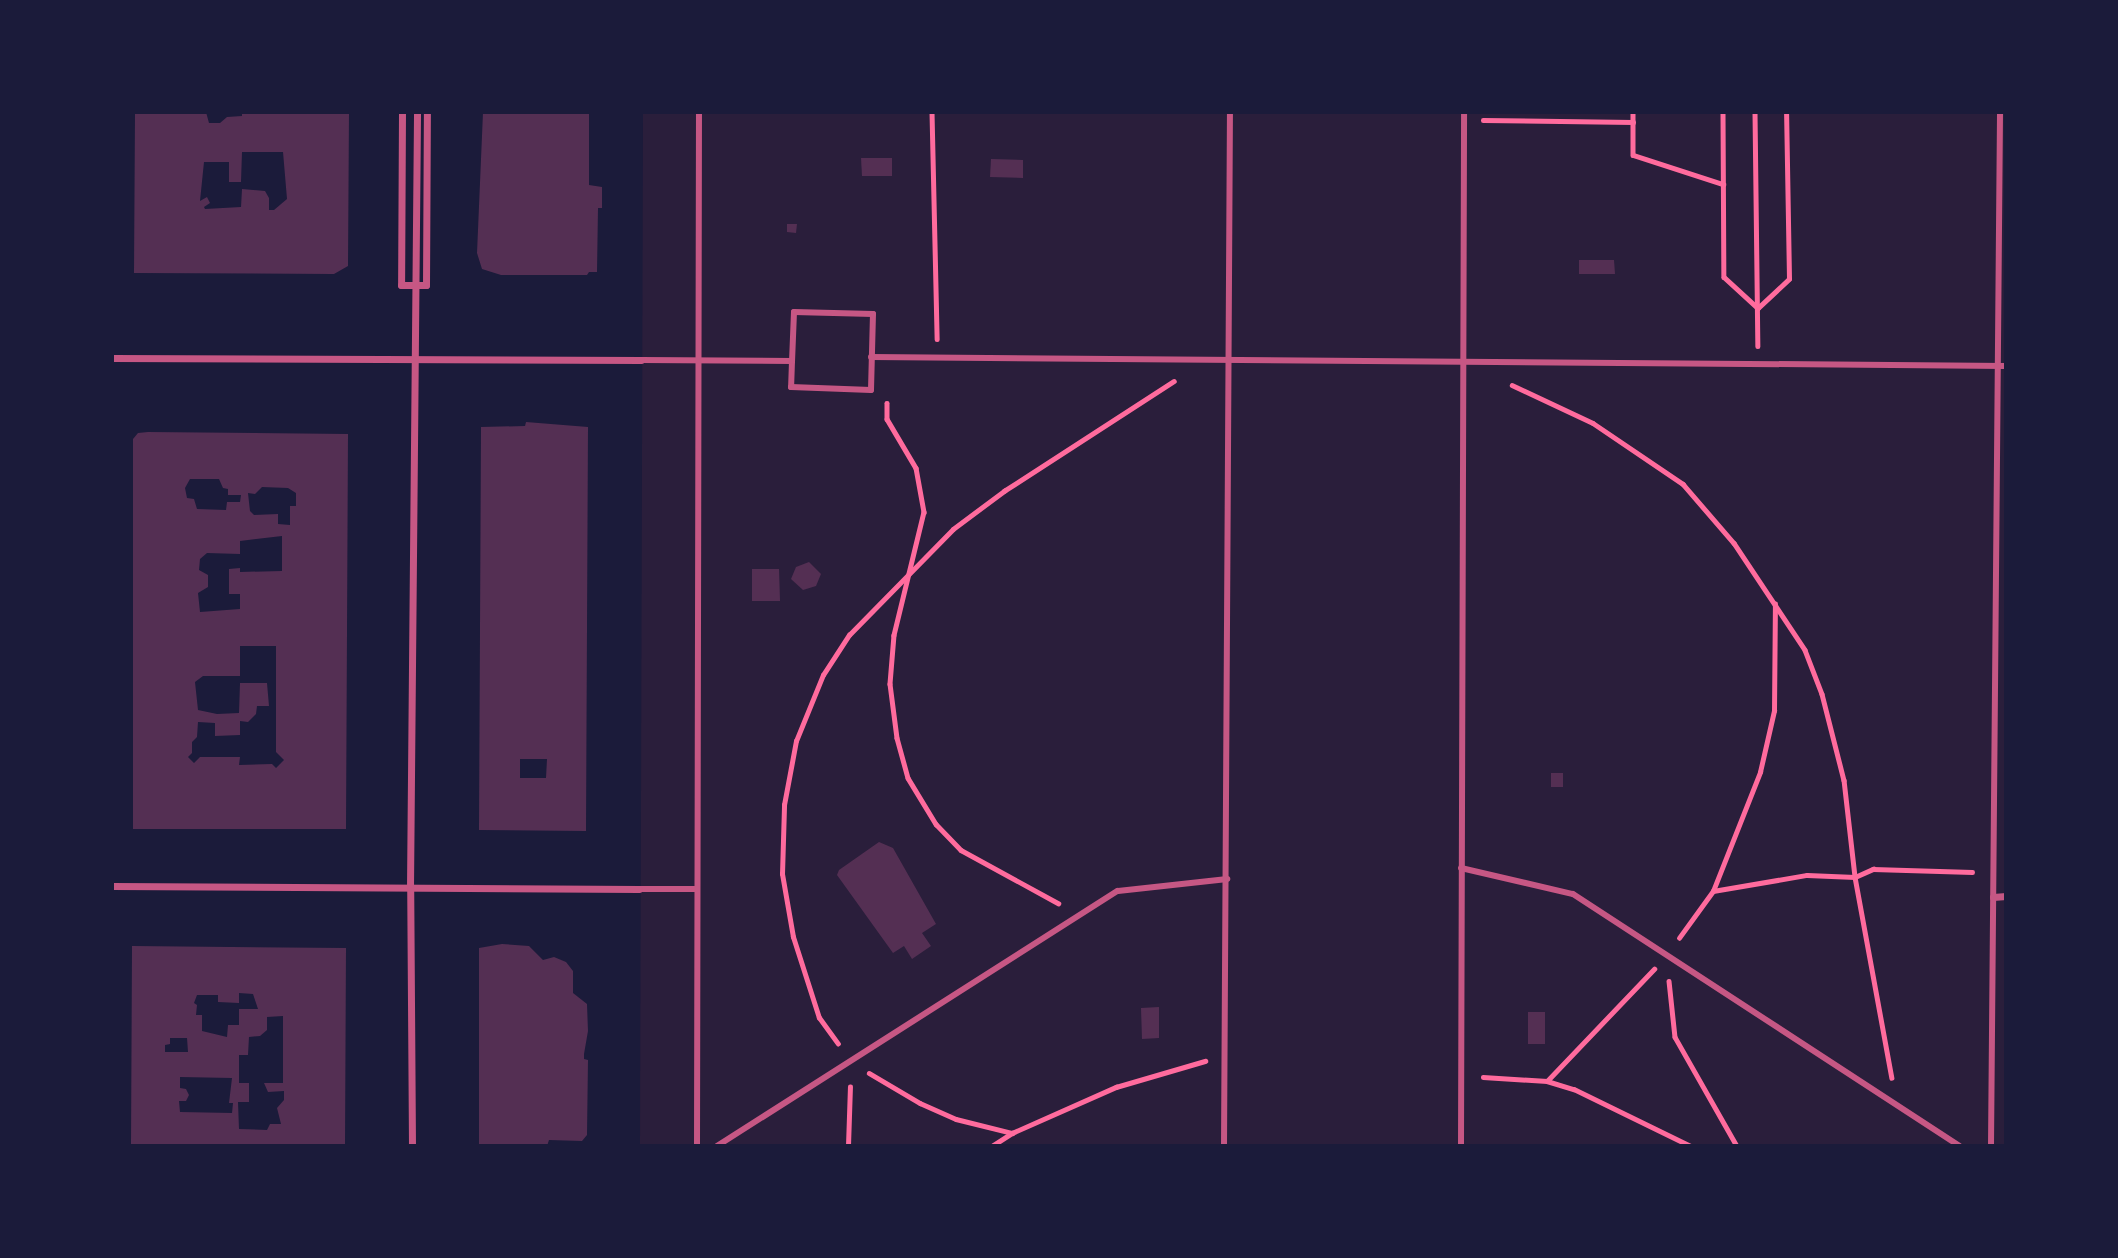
<!DOCTYPE html>
<html>
<head>
<meta charset="utf-8">
<style>
  body { margin:0 }
  #map { position:relative; width:2118px; height:1258px; overflow:hidden; background:#1b1b3a; font-family:"Asap Condensed",sans-serif }
  div>[style] { position:absolute }
  [style*='--x'] { left:calc(var(--x)*1px); top:calc(var(--y)*1px); width:calc(var(--w)*1px); rotate:calc(var(--a)*1deg) }
  .green>* { inset:0; background:#2a1e3b }
  .building>* { inset:0; background:#542f53 }
  .path>* { height:4.5px; margin:-2.25px; padding:0 2.25px; transform-origin:2.25px; border-radius:2.25px; background:#ff6b9d }
  .pedestrian>* { height:6px; margin:-3px; padding:0 3px; transform-origin:3px; border-radius:3px; background:#c65784 }
  .minor>* { height:7px; margin:-3.5px; padding:0 3.5px; transform-origin:3.5px; border-radius:3.5px; background:#c65784 }
  span { translate:-50% -50%; white-space:nowrap; text-align:center; line-height:1.15; -webkit-text-stroke:5px #1b1b3a; paint-order:stroke }
  .frame { position:absolute; inset:0; border:114px solid #1b1b3a; pointer-events:none }
</style>
</head>
<body>
<div id="map">
  <div class="green">
    <div style="clip-path:polygon(643px 112px,2006px 112px,2006px 1146px,640px 1146px)"></div>
  </div>
  <div class="building">
    <div style="clip-path:polygon(evenodd,135px 112px,206px 112px,209px 123px,220px 123px,227px 117px,242px 116px,242px 112px,349px 112px,348px 266px,334px 274px,134px 273px,135px 112px,242px 152px,283px 152px,287px 199px,274px 210px,269px 210px,269px 198px,265px 191px,242px 189px,241px 207px,205px 209px,204px 207px,210px 203px,207px 197px,200px 201px,204px 162px,229px 162px,229px 182px,241px 182px,242px 152px)"></div>
    <div style="clip-path:polygon(483px 112px,589px 112px,589px 185px,602px 187px,602px 208px,598px 208px,597px 272px,589px 272px,587px 275px,501px 275px,482px 269px,477px 253px)"></div>
    <div style="clip-path:polygon(861px 158px,892px 158px,892px 176px,862px 176px)"></div>
    <div style="clip-path:polygon(991px 159px,1023px 160px,1023px 178px,990px 177px)"></div>
    <div style="clip-path:polygon(787px 224px,797px 224px,796px 233px,787px 232px)"></div>
    <div style="clip-path:polygon(1579px 260px,1614px 260px,1615px 274px,1579px 274px)"></div>
    <div style="clip-path:polygon(evenodd,526px 422px,588px 427px,586px 831px,479px 830px,481px 427px,525px 426px,526px 422px,520px 759px,547px 759px,546px 778px,520px 778px,520px 759px)"></div>
    <div style="clip-path:polygon(evenodd,148px 432px,348px 434px,346px 829px,133px 829px,133px 439px,138px 433px,148px 432px,190px 479px,219px 479px,223px 488px,228px 489px,228px 495px,241px 495px,240px 502px,227px 502px,226px 510px,197px 509px,194px 499px,187px 498px,185px 488px,190px 479px,148px 432px,262px 487px,288px 488px,296px 493px,296px 506px,290px 506px,290px 525px,278px 524px,278px 514px,254px 515px,250px 511px,248px 493px,255px 494px,262px 487px,148px 432px,282px 536px,282px 571px,240px 572px,240px 568px,229px 569px,229px 594px,240px 594px,240px 609px,200px 612px,198px 593px,208px 587px,208px 575px,199px 570px,200px 559px,207px 553px,240px 554px,240px 541px,282px 536px,148px 432px,240px 646px,276px 646px,276px 752px,284px 760px,276px 768px,272px 764px,239px 765px,240px 757px,200px 757px,194px 763px,188px 757px,192px 753px,192px 742px,197px 737px,198px 722px,215px 723px,215px 736px,240px 735px,240px 721px,248px 722px,256px 714px,257px 706px,269px 706px,267px 683px,240px 683px,239px 713px,217px 714px,198px 710px,195px 682px,203px 676px,240px 676px,240px 646px)"></div>
    <div style="clip-path:polygon(809px 562px,821px 574px,816px 586px,803px 590px,791px 579px,796px 567px)"></div>
    <div style="clip-path:polygon(752px 569px,779px 569px,780px 601px,752px 601px)"></div>
    <div style="clip-path:polygon(1551px 773px,1563px 773px,1563px 787px,1551px 787px)"></div>
    <div style="clip-path:polygon(879px 842px,893px 848px,936px 924px,922px 933px,931px 946px,912px 959px,904px 946px,893px 953px,837px 875px,839px 870px)"></div>
    <div style="clip-path:polygon(502px 944px,529px 946px,543px 960px,554px 957px,566px 962px,573px 971px,573px 993px,587px 1004px,588px 1031px,584px 1054px,584px 1059px,588px 1060px,587px 1135px,582px 1141px,549px 1140px,547px 1146px,479px 1146px,479px 948px)"></div>
    <div style="clip-path:polygon(evenodd,132px 946px,346px 948px,345px 1146px,131px 1146px,132px 946px,239px 993px,253px 994px,258px 1009px,239px 1009px,239px 1025px,228px 1025px,227px 1037px,202px 1031px,202px 1015px,196px 1015px,197px 1005px,194px 1003px,197px 995px,218px 995px,218px 1002px,239px 1003px,239px 993px,132px 946px,283px 1016px,283px 1083px,264px 1083px,268px 1092px,284px 1091px,284px 1100px,277px 1108px,281px 1124px,270px 1124px,267px 1130px,239px 1129px,238px 1102px,249px 1102px,249px 1083px,239px 1083px,239px 1055px,248px 1055px,249px 1037px,260px 1036px,267px 1030px,267px 1017px,283px 1016px,132px 946px,170px 1038px,187px 1038px,188px 1052px,165px 1052px,165px 1045px,170px 1044px,170px 1038px,132px 946px,180px 1077px,232px 1078px,229px 1103px,233px 1103px,232px 1113px,180px 1112px,179px 1101px,186px 1101px,189px 1095px,186px 1089px,180px 1088px,180px 1077px)"></div>
    <div style="clip-path:polygon(1159px 1007px,1159px 1038px,1142px 1039px,1141px 1008px)"></div>
    <div style="clip-path:polygon(1528px 1012px,1545px 1012px,1545px 1044px,1528px 1044px)"></div>
  </div>
  <div class="path">
    <div style="--x:932;--y:112;--w:227;--a:88.7"></div>
    <div style="--x:1633;--y:112;--w:43;--a:90"></div>
    <div style="--x:1633;--y:155;--w:95;--a:17.9"></div>
    <div style="--x:1723;--y:112;--w:165;--a:89.7"></div>
    <div style="--x:1724;--y:277;--w:46;--a:42.4"></div>
    <div style="--x:1758;--y:308;--w:42;--a:-43.1"></div>
    <div style="--x:1789;--y:279;--w:167;--a:-91"></div>
    <div style="--x:1755;--y:112;--w:234;--a:89.3"></div>
    <div style="--x:1483;--y:120;--w:150;--a:0.8"></div>
    <div style="--x:1512;--y:385;--w:89;--a:25.1"></div>
    <div style="--x:1593;--y:423;--w:109;--a:34.1"></div>
    <div style="--x:1683;--y:484;--w:78;--a:49.2"></div>
    <div style="--x:1734;--y:543;--w:128;--a:56.4"></div>
    <div style="--x:1805;--y:650;--w:47;--a:68.9"></div>
    <div style="--x:1822;--y:694;--w:89;--a:75.7"></div>
    <div style="--x:1844;--y:780;--w:98;--a:83.5"></div>
    <div style="--x:1855;--y:877;--w:204;--a:79.6"></div>
    <div style="--x:887;--y:403;--w:16;--a:90"></div>
    <div style="--x:887;--y:419;--w:57;--a:59.4"></div>
    <div style="--x:916;--y:468;--w:45;--a:79.7"></div>
    <div style="--x:924;--y:512;--w:127;--a:103.7"></div>
    <div style="--x:894;--y:635;--w:49;--a:94.7"></div>
    <div style="--x:890;--y:684;--w:54;--a:82.6"></div>
    <div style="--x:897;--y:738;--w:41;--a:74.6"></div>
    <div style="--x:908;--y:778;--w:54;--a:58.7"></div>
    <div style="--x:936;--y:824;--w:36;--a:46"></div>
    <div style="--x:961;--y:850;--w:111;--a:28.7"></div>
    <div style="--x:1713;--y:891;--w:95;--a:-9.7"></div>
    <div style="--x:1807;--y:875;--w:48;--a:2.4"></div>
    <div style="--x:1855;--y:877;--w:20;--a:-24"></div>
    <div style="--x:1873;--y:869;--w:99;--a:1.7"></div>
    <div style="--x:1679;--y:938;--w:58;--a:-54.1"></div>
    <div style="--x:1713;--y:891;--w:128;--a:-68.4"></div>
    <div style="--x:1760;--y:772;--w:63;--a:-77.1"></div>
    <div style="--x:1774;--y:711;--w:107;--a:-89.5"></div>
    <div style="--x:1669;--y:981;--w:56;--a:83.9"></div>
    <div style="--x:1675;--y:1037;--w:125;--a:60.4"></div>
    <div style="--x:838;--y:1044;--w:32;--a:-126"></div>
    <div style="--x:819;--y:1018;--w:85;--a:-107.8"></div>
    <div style="--x:793;--y:937;--w:64;--a:-99.9"></div>
    <div style="--x:782;--y:874;--w:69;--a:-88.3"></div>
    <div style="--x:784;--y:805;--w:65;--a:-79.4"></div>
    <div style="--x:796;--y:741;--w:71;--a:-67.8"></div>
    <div style="--x:823;--y:675;--w:48;--a:-57"></div>
    <div style="--x:849;--y:635;--w:148;--a:-45.5"></div>
    <div style="--x:953;--y:529;--w:64;--a:-36.7"></div>
    <div style="--x:1004;--y:491;--w:202;--a:-32.9"></div>
    <div style="--x:869;--y:1073;--w:59;--a:30.5"></div>
    <div style="--x:920;--y:1103;--w:39;--a:24"></div>
    <div style="--x:956;--y:1119;--w:58;--a:14"></div>
    <div style="--x:1483;--y:1077;--w:64;--a:3.6"></div>
    <div style="--x:1547;--y:1081;--w:28;--a:17"></div>
    <div style="--x:1574;--y:1089;--w:130;--a:26"></div>
    <div style="--x:1547;--y:1081;--w:155;--a:-46.3"></div>
    <div style="--x:848;--y:1146;--w:59;--a:-88.1"></div>
    <div style="--x:992;--y:1146;--w:24;--a:-33"></div>
    <div style="--x:1012;--y:1133;--w:114;--a:-23.9"></div>
    <div style="--x:1116;--y:1087;--w:93;--a:-16.3"></div>
  </div>
  <div class="pedestrian">
    <div style="--x:871;--y:357;--w:1135;--a:0.45"></div>
    <div style="--x:641;--y:360;--w:151;--a:0.4"></div>
    <div style="--x:792;--y:361;--w:26;--a:92"></div>
    <div style="--x:791;--y:387;--w:80;--a:2.1"></div>
    <div style="--x:871;--y:390;--w:76;--a:-88.5"></div>
    <div style="--x:873;--y:314;--w:79;--a:-178.5"></div>
    <div style="--x:794;--y:312;--w:49;--a:92.3"></div>
    <div style="--x:1461;--y:868;--w:115;--a:13.1"></div>
    <div style="--x:1573;--y:894;--w:461;--a:33.1"></div>
    <div style="--x:639;--y:889;--w:58;--a:0"></div>
    <div style="--x:697;--y:1146;--w:1034;--a:-89.89"></div>
    <div style="--x:717;--y:1146;--w:475;--a:-32.5"></div>
    <div style="--x:1118;--y:891;--w:110;--a:-6.3"></div>
    <div style="--x:1224;--y:1146;--w:1034;--a:-89.67"></div>
    <div style="--x:1461;--y:1146;--w:1034;--a:-89.83"></div>
    <div style="--x:1991;--y:1146;--w:1034;--a:-89.5"></div>
  </div>
  <div class="minor">
    <div style="--x:402;--y:112;--w:173;--a:90.3"></div>
    <div style="--x:401;--y:285;--w:25;--a:0"></div>
    <div style="--x:426;--y:285;--w:173;--a:-89.7"></div>
    <div style="--x:112;--y:358;--w:529;--a:0.22"></div>
    <div style="--x:112;--y:886;--w:527;--a:0.33"></div>
    <div style="--x:1993;--y:897;--w:13;--a:-4"></div>
    <div style="--x:412;--y:1146;--w:259;--a:-90.4"></div>
    <div style="--x:410;--y:887;--w:775;--a:-89.48"></div>
  </div>
  <div class="frame"></div>
</div>
</body>
</html>
